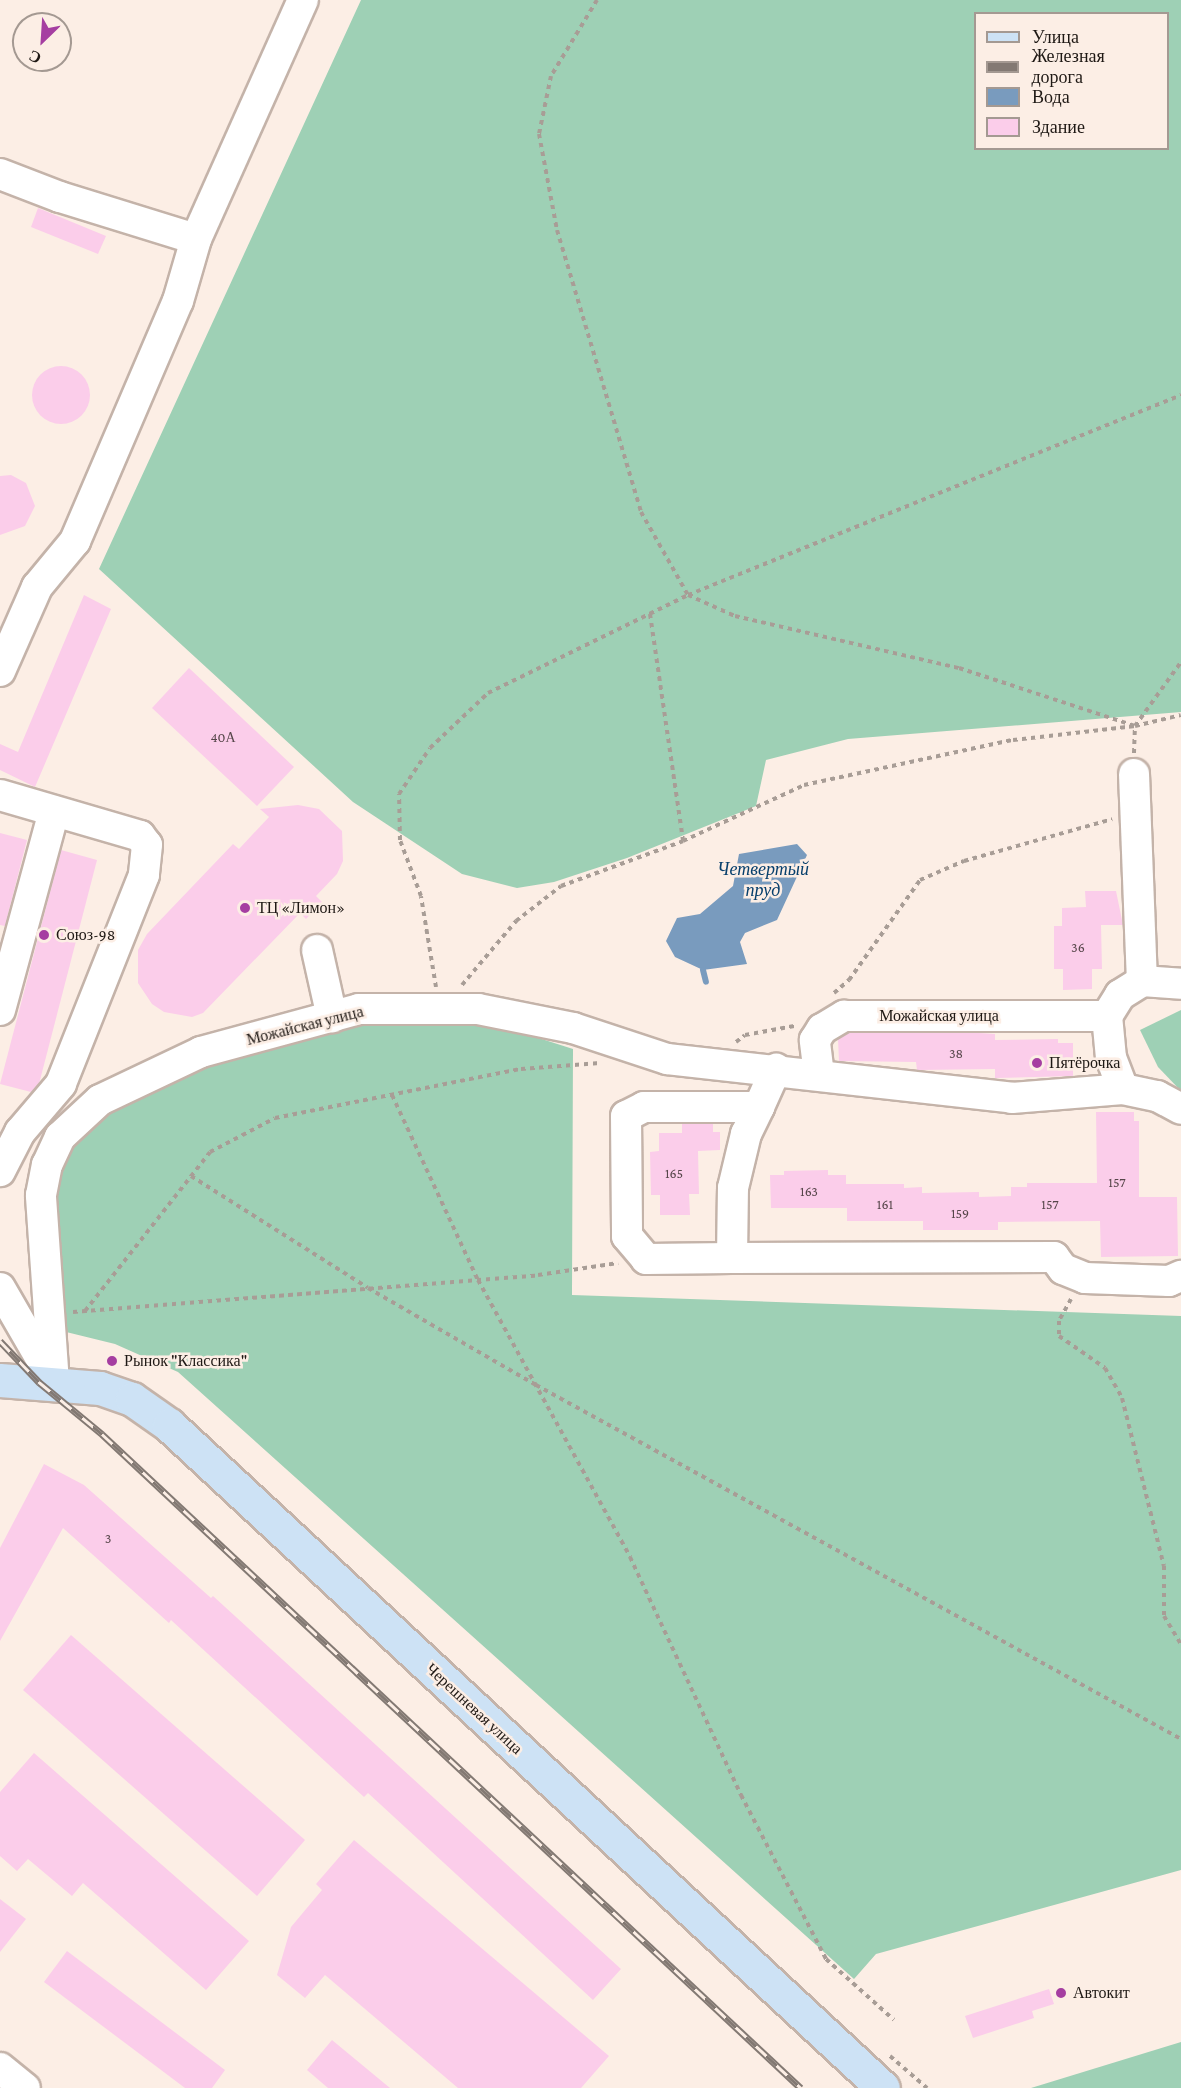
<!DOCTYPE html>
<html>
<head>
<meta charset="utf-8">
<style>
  body { margin:0 }
  #map { position:relative; width:1181px; height:2088px; overflow:hidden; background:#fceee5; font-family:"Crimson Pro",serif }
  div>[style] { position:absolute }
  [style*='--x'] { left:calc(var(--x)*1px); top:calc(var(--y)*1px); width:calc(var(--w)*1px); rotate:calc(var(--a)*1deg) }
  .forest>* { inset:0; background:#9ed0b5 }
  .water>* { inset:0; background:#799bbe }
  .stream>* { height:6px; margin:-3px; padding:0 3px; transform-origin:3px; border-radius:3px; background:#799bbe }
  .building>* { inset:0; background:#fbcdea }
  .round { border-radius:50% }
  .path>* { height:4px; margin-top:-2px; transform-origin:0; background:repeating-linear-gradient(90deg,#a89d96 0 4.5px,transparent 0 9px) }
  .roads { filter:drop-shadow(2px 0 #c4b3a9) drop-shadow(-2px 0 #c4b3a9) drop-shadow(0 2px #c4b3a9) drop-shadow(0 -2px #c4b3a9) }
  .minor>* { height:30px; margin:-15px; padding:0 15px; transform-origin:15px; border-radius:15px; background:#fff }
  .major>* { height:33px; margin:-16.5px; padding:0 16.5px; transform-origin:16.5px; border-radius:16.5px; background:#cde2f5 }
  .rail>* { height:7px; margin-top:-3.5px; transform-origin:0; background:repeating-linear-gradient(90deg,#fceee5 0 14px,#837973 0 28px); box-sizing:border-box; border-block:2px solid #837973 }
  .dots>* { width:16px; height:16px; translate:-50% -50%; box-sizing:border-box; border:3px solid #fceee5; border-radius:50% }
  span { translate:-50% -50%; white-space:nowrap; text-align:center; line-height:1.15; -webkit-text-stroke:5px #fceee5; paint-order:stroke }
  .number-label { font-size:14px; color:#56464a }
  .number-label span { -webkit-text-stroke-width:0 }
  .poi-label { font-size:16px; color:#1f1915 }
  .left { translate:0 -50%; text-align:left }
  .street-label { font-size:16px; color:#1f1915 }
  .water-label { font-size:18px; color:#073f6c; font-style:italic }
  .legend { position:absolute; left:974px; top:12px; width:195px; height:138px; box-sizing:border-box; background:#fceee5; border:2px solid #a49992; margin:0; padding:8px 10px; list-style:none; font-size:18px; color:#1f1915 }
  .legend li { display:flex; align-items:center; gap:12px; height:30px }
  .legend b { width:30px; border:2px solid #a49992 }
  .north { position:absolute; left:12px; top:12px; width:60px; height:60px; box-sizing:border-box; background:#fceee5; border:2px solid #a49992; border-radius:50%; rotate:205deg; font-size:16px; font-weight:700; line-height:24px; text-align:center; color:#1f1915 }
  .north::after { content:''; display:block; margin:auto; width:21px; height:27px; background:#a53ea1; clip-path:polygon(50% 0,100% 100%,50% 72%,0 100%) }
</style>
</head>
<body>
<div id="map">
  <div class="forest">
    <div style="clip-path:polygon(evenodd,361px 0,1181px 0,1181px 712px,848px 739px,766px 760px,756px 806px,627px 858px,554px 882px,517px 888px,462px 874px,353px 802px,99px 569px,361px 0,976px 14px,1168px 14px,1168px 148px,976px 148px,976px 14px)"></div>
    <div style="clip-path:polygon(1181px 1010px,1181px 1091px,1158px 1067px,1140px 1030px)"></div>
    <div style="clip-path:polygon(479px 1019px,573px 1049px,572px 1295px,1181px 1316px,1181px 1870px,876px 1954px,854px 1979px,178px 1372px,115px 1344px,58px 1330px,52px 1191px,71px 1144px,111px 1109px,203px 1068px,359px 1023px)"></div>
    <div style="clip-path:polygon(1181px 2042px,1181px 2088px,1031px 2088px)"></div>
  </div>
  <div class="water">
    <div style="clip-path:polygon(797px 844px,807px 855px,777px 920px,745px 933px,740px 942px,747px 964px,703px 970px,675px 957px,666px 941px,677px 918px,700px 914px,733px 886px,739px 854px)"></div>
  </div>
  <div class="stream">
    <div style="--x:703;--y:970;--w:12;--a:76"></div>
  </div>
  <div class="building">
    <div style="clip-path:polygon(38px 208px,106px 236px,98px 254px,31px 227px)"></div>
    <div class="round" style="left:32px;top:366px;width:58px;height:58px"></div>
    <div style="clip-path:polygon(11px 475px,26px 483px,35px 506px,25px 526px,0 535px,0 476px)"></div>
    <div style="clip-path:polygon(84px 595px,111px 609px,35px 787px,0 770px,0 744px,18px 752px)"></div>
    <div style="clip-path:polygon(189px 668px,294px 767px,257px 806px,152px 708px)"></div>
    <div style="clip-path:polygon(298px 805px,319px 809px,342px 831px,343px 861px,337px 874px,316px 896px,322px 902px,306px 919px,300px 913px,203px 1013px,192px 1017px,164px 1012px,152px 1004px,138px 983px,138px 950px,147px 934px,233px 844px,239px 849px,269px 817px,260px 809px)"></div>
    <div style="clip-path:polygon(0 833px,27px 840px,5px 926px,0 925px)"></div>
    <div style="clip-path:polygon(61px 850px,97px 860px,39px 1084px,31px 1092px,0 1084px)"></div>
    <div style="clip-path:polygon(1085px 891px,1116px 891px,1123px 925px,1101px 925px,1102px 969px,1092px 969px,1092px 989px,1063px 990px,1063px 969px,1054px 969px,1054px 926px,1062px 926px,1062px 908px,1086px 907px)"></div>
    <div style="clip-path:polygon(849px 1033px,979px 1033px,995px 1034px,995px 1040px,1058px 1039px,1058px 1043px,1073px 1043px,1073px 1076px,995px 1078px,995px 1069px,917px 1070px,916px 1062px,839px 1061px,838px 1039px)"></div>
    <div style="clip-path:polygon(1096px 1112px,1134px 1112px,1134px 1121px,1139px 1121px,1139px 1197px,1177px 1197px,1178px 1256px,1101px 1257px,1100px 1221px,998px 1222px,998px 1230px,923px 1230px,923px 1221px,847px 1221px,847px 1208px,771px 1208px,770px 1175px,784px 1175px,784px 1171px,828px 1170px,828px 1175px,846px 1175px,846px 1184px,904px 1184px,904px 1188px,922px 1187px,922px 1193px,979px 1192px,979px 1197px,1011px 1196px,1011px 1187px,1027px 1187px,1027px 1183px,1097px 1183px)"></div>
    <div style="clip-path:polygon(682px 1124px,713px 1124px,713px 1132px,720px 1132px,720px 1150px,698px 1151px,699px 1194px,689px 1194px,690px 1215px,660px 1215px,660px 1195px,651px 1195px,650px 1152px,659px 1151px,659px 1133px,682px 1133px)"></div>
    <div style="clip-path:polygon(44px 1464px,84px 1485px,211px 1598px,213px 1596px,621px 1969px,593px 2000px,368px 1793px,364px 1797px,171px 1620px,169px 1623px,63px 1528px,0 1641px,0 1548px)"></div>
    <div style="clip-path:polygon(71px 1635px,305px 1840px,257px 1896px,23px 1690px)"></div>
    <div style="clip-path:polygon(34px 1753px,249px 1941px,206px 1990px,83px 1883px,72px 1896px,28px 1859px,17px 1871px,0 1856px,0 1792px)"></div>
    <div style="clip-path:polygon(354px 1840px,609px 2056px,581px 2088px,458px 2088px,325px 1975px,305px 1998px,277px 1975px,291px 1927px,322px 1890px,316px 1884px)"></div>
    <div style="clip-path:polygon(0 1899px,26px 1919px,0 1952px)"></div>
    <div style="clip-path:polygon(67px 1951px,225px 2070px,212px 2088px,185px 2088px,44px 1982px)"></div>
    <div style="clip-path:polygon(1049px 1989px,1054px 2004px,1032px 2011px,1034px 2018px,973px 2038px,965px 2016px)"></div>
    <div style="clip-path:polygon(332px 2040px,390px 2088px,328px 2088px,307px 2070px)"></div>
  </div>
  <div class="path">
    <div style="--x:597;--y:0;--w:89;--a:121.2"></div>
    <div style="--x:551;--y:76;--w:59;--a:101.7"></div>
    <div style="--x:539;--y:134;--w:98;--a:79.4"></div>
    <div style="--x:557;--y:230;--w:294;--a:73.4"></div>
    <div style="--x:641;--y:512;--w:95;--a:60.5"></div>
    <div style="--x:688;--y:595;--w:51;--a:24.1"></div>
    <div style="--x:735;--y:616;--w:230;--a:13.1"></div>
    <div style="--x:959;--y:668;--w:185;--a:18.2"></div>
    <div style="--x:650;--y:614;--w:229;--a:81.7"></div>
    <div style="--x:1134;--y:753;--w:27;--a:-88"></div>
    <div style="--x:1135;--y:726;--w:79;--a:-54.3"></div>
    <div style="--x:462;--y:985;--w:84;--a:-49.8"></div>
    <div style="--x:516;--y:921;--w:57;--a:-37.9"></div>
    <div style="--x:561;--y:886;--w:130;--a:-20.2"></div>
    <div style="--x:683;--y:841;--w:133;--a:-24.8"></div>
    <div style="--x:804;--y:785;--w:214;--a:-12.2"></div>
    <div style="--x:1013;--y:740;--w:123;--a:-6.5"></div>
    <div style="--x:1135;--y:726;--w:47;--a:-13.4"></div>
    <div style="--x:436;--y:987;--w:92;--a:-99.4"></div>
    <div style="--x:421;--y:896;--w:60;--a:-110.6"></div>
    <div style="--x:400;--y:840;--w:46;--a:-91.2"></div>
    <div style="--x:399;--y:794;--w:55;--a:-56"></div>
    <div style="--x:430;--y:748;--w:80;--a:-43.5"></div>
    <div style="--x:488;--y:693;--w:223;--a:-26.1"></div>
    <div style="--x:688;--y:595;--w:532;--a:-22.08"></div>
    <div style="--x:834;--y:993;--w:20;--a:-41"></div>
    <div style="--x:849;--y:980;--w:123;--a:-54.6"></div>
    <div style="--x:920;--y:880;--w:48;--a:-23.4"></div>
    <div style="--x:964;--y:861;--w:154;--a:-15.8"></div>
    <div style="--x:736;--y:1042;--w:11;--a:-38"></div>
    <div style="--x:745;--y:1035;--w:50;--a:-10.4"></div>
    <div style="--x:392;--y:1095;--w:204;--a:65.1"></div>
    <div style="--x:478;--y:1280;--w:316;--a:61.2"></div>
    <div style="--x:630;--y:1557;--w:263;--a:65"></div>
    <div style="--x:741;--y:1795;--w:185;--a:62.6"></div>
    <div style="--x:826;--y:1959;--w:91;--a:41.9"></div>
    <div style="--x:191;--y:1176;--w:209;--a:32.3"></div>
    <div style="--x:368;--y:1288;--w:194;--a:30"></div>
    <div style="--x:536;--y:1385;--w:736;--a:28.76"></div>
    <div style="--x:1071;--y:1299;--w:25;--a:119"></div>
    <div style="--x:1059;--y:1321;--w:15;--a:90"></div>
    <div style="--x:1059;--y:1336;--w:56;--a:34.8"></div>
    <div style="--x:1105;--y:1368;--w:34;--a:60"></div>
    <div style="--x:1122;--y:1398;--w:173;--a:76"></div>
    <div style="--x:1164;--y:1566;--w:50;--a:90"></div>
    <div style="--x:1164;--y:1616;--w:33;--a:59"></div>
    <div style="--x:85;--y:1311;--w:202;--a:-51.8"></div>
    <div style="--x:210;--y:1152;--w:73;--a:-27.6"></div>
    <div style="--x:275;--y:1118;--w:251;--a:-11.3"></div>
    <div style="--x:521;--y:1069;--w:79;--a:-4.3"></div>
    <div style="--x:73;--y:1312;--w:466;--a:-4.5"></div>
    <div style="--x:538;--y:1275;--w:81;--a:-8.5"></div>
    <div style="--x:890;--y:2056;--w:49;--a:40.9"></div>
  </div>
  <div class="roads">
    <div class="minor">
      <div style="--x:0;--y:174;--w:64;--a:21"></div>
      <div style="--x:60;--y:197;--w:142;--a:17.2"></div>
      <div style="--x:0;--y:671;--w:92;--a:-66.2"></div>
      <div style="--x:37;--y:587;--w:60;--a:-50.4"></div>
      <div style="--x:75;--y:541;--w:261;--a:-66.8"></div>
      <div style="--x:178;--y:301;--w:65;--a:-73.8"></div>
      <div style="--x:196;--y:239;--w:262;--a:-65.9"></div>
      <div style="--x:1134;--y:774;--w:207;--a:87.8"></div>
      <div style="--x:0;--y:795;--w:146;--a:16.3"></div>
      <div style="--x:140;--y:836;--w:11;--a:52"></div>
      <div style="--x:147;--y:845;--w:30;--a:96"></div>
      <div style="--x:144;--y:875;--w:225;--a:111.7"></div>
      <div style="--x:61;--y:1084;--w:63;--a:130.5"></div>
      <div style="--x:20;--y:1132;--w:44;--a:117.1"></div>
      <div style="--x:317;--y:950;--w:69;--a:77.4"></div>
      <div style="--x:0;--y:1010;--w:206;--a:-74.8"></div>
      <div style="--x:819;--y:1075;--w:35;--a:-97"></div>
      <div style="--x:815;--y:1040;--w:13;--a:-58"></div>
      <div style="--x:822;--y:1029;--w:26;--a:-31"></div>
      <div style="--x:844;--y:1016;--w:263;--a:0"></div>
      <div style="--x:1123;--y:1089;--w:33;--a:-111"></div>
      <div style="--x:1111;--y:1058;--w:42;--a:-95.4"></div>
      <div style="--x:1107;--y:1016;--w:25;--a:-58"></div>
      <div style="--x:1120;--y:995;--w:26;--a:-32"></div>
      <div style="--x:1142;--y:981;--w:39;--a:4"></div>
      <div style="--x:759;--y:1107;--w:115;--a:180"></div>
      <div style="--x:644;--y:1107;--w:20;--a:153"></div>
      <div style="--x:626;--y:1116;--w:120;--a:89.5"></div>
      <div style="--x:627;--y:1236;--w:30;--a:50"></div>
      <div style="--x:646;--y:1259;--w:86;--a:-0.7"></div>
      <div style="--x:732;--y:1258;--w:70;--a:-89.2"></div>
      <div style="--x:733;--y:1188;--w:56;--a:-76.5"></div>
      <div style="--x:746;--y:1134;--w:30;--a:-64"></div>
      <div style="--x:759;--y:1107;--w:42;--a:-65.9"></div>
      <div style="--x:732;--y:1258;--w:322;--a:-0.2"></div>
      <div style="--x:1054;--y:1257;--w:15;--a:53"></div>
      <div style="--x:1063;--y:1269;--w:24;--a:22"></div>
      <div style="--x:1085;--y:1278;--w:84;--a:2"></div>
      <div style="--x:1169;--y:1281;--w:13;--a:-23"></div>
      <div style="--x:0;--y:1288;--w:98;--a:60"></div>
      <div style="--x:54;--y:1383;--w:188;--a:-94"></div>
      <div style="--x:41;--y:1195;--w:31;--a:-79"></div>
      <div style="--x:47;--y:1165;--w:31;--a:-65"></div>
      <div style="--x:60;--y:1137;--w:54;--a:-42.8"></div>
      <div style="--x:100;--y:1100;--w:112;--a:-25.4"></div>
      <div style="--x:201;--y:1052;--w:164;--a:-15.2"></div>
      <div style="--x:359;--y:1009;--w:119;--a:0"></div>
      <div style="--x:478;--y:1009;--w:97;--a:11.3"></div>
      <div style="--x:573;--y:1028;--w:99;--a:18.3"></div>
      <div style="--x:667;--y:1059;--w:347;--a:6.4"></div>
      <div style="--x:1012;--y:1098;--w:111;--a:-4.6"></div>
      <div style="--x:1123;--y:1089;--w:35;--a:12"></div>
      <div style="--x:1157;--y:1096;--w:27;--a:28"></div>
      <div style="--x:0;--y:2068;--w:32;--a:39"></div>
    </div>
    <div class="major">
      <div style="--x:0;--y:1380;--w:100;--a:4.6"></div>
      <div style="--x:100;--y:1388;--w:34;--a:19"></div>
      <div style="--x:132;--y:1399;--w:45;--a:35.1"></div>
      <div style="--x:169;--y:1425;--w:974;--a:42.88"></div>
    </div>
  </div>
  <div class="rail">
    <div style="--x:0;--y:1341;--w:57;--a:46.4"></div>
    <div style="--x:39;--y:1382;--w:82;--a:39.5"></div>
    <div style="--x:102;--y:1434;--w:957;--a:43.1"></div>
  </div>
  <div class="dots">
    <div style="left:245px;top:908px;background:#a53ea1"></div>
    <div style="left:44px;top:935px;background:#a53ea1"></div>
    <div style="left:1037px;top:1063px;background:#a53ea1"></div>
    <div style="left:112px;top:1361px;background:#a53ea1"></div>
    <div style="left:1061px;top:1993px;background:#a53ea1"></div>
  </div>
  <div class="number-label">
    <span style="left:223px;top:737px">40А</span>
    <span style="left:1078px;top:947px">36</span>
    <span style="left:956px;top:1053px">38</span>
    <span style="left:674px;top:1173px">165</span>
    <span style="left:1117px;top:1182px">157</span>
    <span style="left:809px;top:1191px">163</span>
    <span style="left:885px;top:1204px">161</span>
    <span style="left:1050px;top:1204px">157</span>
    <span style="left:960px;top:1213px">159</span>
    <span style="left:108px;top:1538px">3</span>
  </div>
  <div class="poi-label">
    <span class="left" style="left:257px;top:908px">ТЦ «Лимон»</span>
    <span class="left" style="left:56px;top:935px">Союз-98</span>
    <span class="left" style="left:1049px;top:1063px">Пятёрочка</span>
    <span class="left" style="left:124px;top:1361px">Рынок "Классика"</span>
    <span class="left" style="left:1073px;top:1993px">Автокит</span>
  </div>
  <div class="street-label">
    <span style="left:939px;top:1016px">Можайская улица</span>
    <span style="left:305px;top:1026px;rotate:-14deg">Можайская улица</span>
    <span style="left:474px;top:1709px;rotate:43deg">Черешневая улица</span>
  </div>
  <div class="water-label">
    <span style="left:763px;top:880px">Четвертый<br>пруд</span>
  </div>
  <ul class="legend">
  <li><b style="height:8px;background:#cde2f5"></b>Улица</li>
  <li><b style="height:8px;background:#837973"></b>Железная дорога</li>
  <li><b style="height:16px;background:#799bbe"></b>Вода</li>
  <li><b style="height:16px;background:#fbcdea"></b>Здание</li>
  </ul>
  <div class="north">С</div>
</div>
</body>
</html>
